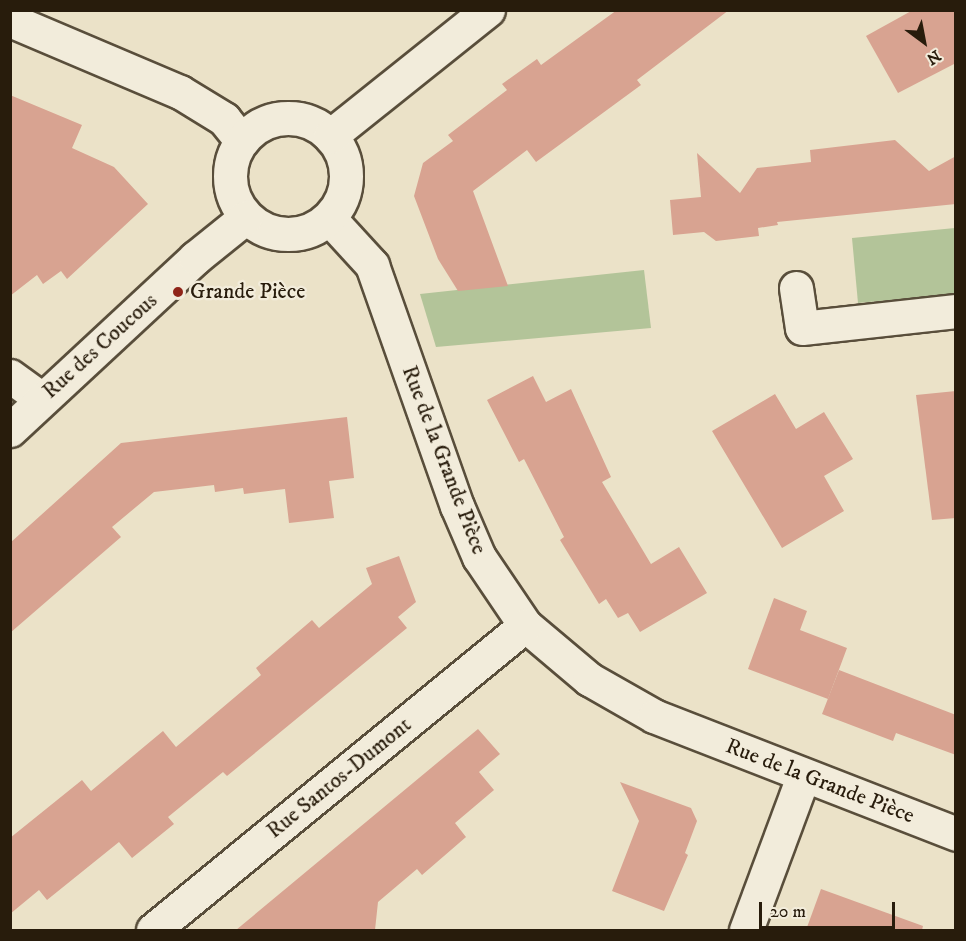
<!DOCTYPE html>
<html>
<head>
<meta charset="utf-8">
<style>
  body { margin:0 }
  #map { position:relative; width:966px; height:941px; overflow:hidden; background:#ebe2c8; font-family:"IM FELL DW Pica",serif }
  div>[style] { position:absolute }
  [style*='--x'] { left:calc(var(--x)*1px); top:calc(var(--y)*1px); width:calc(var(--w)*1px); rotate:calc(var(--a)*1deg) }
  .green>* { inset:0; background:#b3c499 }
  .building>* { inset:0; background:#d8a391 }
  .roads { filter:drop-shadow(2px 0 #594e3b) drop-shadow(-2px 0 #594e3b) drop-shadow(0 2px #594e3b) drop-shadow(0 -2px #594e3b) }
  .street>* { height:33px; margin:-16.5px; padding:0 16.5px; transform-origin:16.5px; border-radius:16.5px; background:#f2ecdb }
  .secondary>* { height:33px; margin:-16.5px; padding:0 16.5px; transform-origin:16.5px; border-radius:16.5px; background:#f2ecdb }
  .secondary>.ring { margin:-16.5px; padding:0; box-sizing:content-box; background:none; border:33px solid #f2ecdb; border-radius:50% }
  .dots>* { width:16px; height:16px; translate:-50% -50%; box-sizing:border-box; border:3px solid #f2ecdb; border-radius:50% }
  span { translate:-50% -50%; white-space:nowrap; text-align:center; line-height:1.15; -webkit-text-stroke:4.5px #f2ecdb; paint-order:stroke }
  .poi-label { font-size:22px; color:#281c0c }
  .left { translate:0 -50%; text-align:left }
  .street-label { font-size:22px; color:#281c0c }
  .frame { position:absolute; inset:0; border:12px solid #281c0c; pointer-events:none }
  .north { position:absolute; left:894px; top:12px; width:60px; height:60px; -webkit-text-stroke:4px #f2ecdb; paint-order:stroke; rotate:148deg; font-size:16px; font-weight:700; line-height:24px; text-align:center; color:#281c0c }
  .north::after { content:''; display:block; margin:auto; width:21px; height:27px; background:#281c0c; clip-path:polygon(50% 0,100% 100%,50% 72%,0 100%) }
  .scale { position:absolute; left:759px; top:902px; width:136px; height:27px; box-sizing:border-box; border:3px solid #281c0c; border-top:0; padding-left:8px; font-size:18px; line-height:21px; white-space:nowrap; color:#281c0c; -webkit-text-stroke:4px #f2ecdb; paint-order:stroke }
</style>
</head>
<body>
<div id="map">
  <div class="green">
    <div style="clip-path:polygon(955px 228px,955px 294px,858px 303px,852px 238px)"></div>
    <div style="clip-path:polygon(644px 270px,651px 328px,436px 347px,420px 294px)"></div>
  </div>
  <div class="building">
    <div style="clip-path:polygon(617px 10px,729px 10px,637px 80px,641px 85px,536px 162px,527px 150px,473px 191px,508px 286px,458px 291px,438px 259px,414px 196px,423px 163px,453px 141px,448px 135px,507px 90px,502px 84px,537px 59px,541px 65px)"></div>
    <div style="clip-path:polygon(913px 10px,956px 10px,956px 63px,898px 93px,866px 36px)"></div>
    <div style="clip-path:polygon(10px 95px,82px 125px,72px 148px,114px 167px,148px 204px,67px 279px,61px 271px,43px 284px,37px 275px,10px 296px)"></div>
    <div style="clip-path:polygon(895px 140px,929px 171px,956px 156px,956px 204px,777px 222px,778px 225px,758px 228px,759px 236px,716px 241px,704px 232px,673px 235px,670px 200px,701px 197px,697px 153px,740px 193px,757px 168px,811px 162px,810px 150px)"></div>
    <div style="clip-path:polygon(533px 376px,546px 402px,571px 389px,611px 477px,602px 482px,651px 564px,679px 547px,707px 593px,640px 632px,628px 613px,618px 618px,606px 599px,599px 604px,560px 540px,564px 537px,524px 459px,519px 462px,487px 400px)"></div>
    <div style="clip-path:polygon(956px 391px,956px 518px,932px 520px,916px 395px)"></div>
    <div style="clip-path:polygon(775px 394px,796px 429px,824px 412px,853px 459px,824px 476px,844px 511px,782px 548px,712px 431px)"></div>
    <div style="clip-path:polygon(347px 417px,354px 478px,329px 481px,334px 518px,289px 523px,285px 489px,244px 494px,243px 488px,215px 492px,214px 485px,154px 492px,112px 527px,121px 537px,10px 633px,10px 543px,121px 443px)"></div>
    <div style="clip-path:polygon(399px 556px,416px 602px,398px 617px,407px 628px,227px 776px,223px 772px,168px 817px,174px 824px,132px 858px,119px 842px,47px 900px,39px 890px,10px 914px,10px 838px,82px 780px,91px 791px,163px 731px,176px 747px,261px 675px,256px 668px,312px 620px,319px 628px,372px 584px,366px 568px)"></div>
    <div style="clip-path:polygon(774px 598px,807px 611px,800px 630px,847px 648px,828px 699px,748px 669px)"></div>
    <div style="clip-path:polygon(839px 670px,956px 715px,956px 755px,896px 733px,893px 741px,822px 714px)"></div>
    <div style="clip-path:polygon(478px 729px,500px 754px,479px 772px,494px 790px,455px 823px,466px 837px,422px 875px,417px 869px,378px 902px,375px 930px,236px 930px)"></div>
    <div style="clip-path:polygon(620px 782px,691px 808px,697px 821px,685px 853px,688px 855px,664px 911px,612px 891px,639px 821px)"></div>
    <div style="clip-path:polygon(821px 889px,923px 926px,922px 930px,806px 930px)"></div>
  </div>
  <div class="roads">
    <div class="street">
      <div style="--x:10;--y:20;--w:185;--a:23"></div>
      <div style="--x:180;--y:92;--w:52;--a:31.5"></div>
      <div style="--x:224;--y:119;--w:28;--a:51"></div>
      <div style="--x:329;--y:218;--w:64;--a:47.5"></div>
      <div style="--x:372;--y:265;--w:256;--a:70.6"></div>
      <div style="--x:457;--y:506;--w:56;--a:66.7"></div>
      <div style="--x:479;--y:557;--w:82;--a:55.9"></div>
      <div style="--x:525;--y:625;--w:84;--a:40.2"></div>
      <div style="--x:589;--y:679;--w:75;--a:29.6"></div>
      <div style="--x:654;--y:716;--w:324;--a:21.3"></div>
      <div style="--x:796;--y:288;--w:40;--a:81.5"></div>
      <div style="--x:802;--y:328;--w:155;--a:-6.3"></div>
      <div style="--x:10;--y:376;--w:39;--a:36"></div>
      <div style="--x:153;--y:930;--w:481;--a:-39.3"></div>
      <div style="--x:746;--y:930;--w:163;--a:-69.6"></div>
    </div>
    <div class="secondary">
      <div class="ring" style="left:230px;top:118px;width:83px;height:83px"></div>
      <div style="--x:330;--y:136;--w:202;--a:-38.6"></div>
      <div style="--x:10;--y:430;--w:253;--a:-42.9"></div>
      <div style="--x:195;--y:258;--w:65;--a:-38.8"></div>
    </div>
  </div>
  <div class="dots">
    <div style="left:178px;top:292px;background:#8f2418"></div>
  </div>
  <div class="poi-label">
    <span class="left" style="left:190px;top:292px">Grande Pièce</span>
  </div>
  <div class="street-label">
    <span style="left:100px;top:346px;rotate:-42deg">Rue des Coucous</span>
    <span style="left:444px;top:460px;rotate:69deg">Rue de la Grande Pièce</span>
    <span style="left:339px;top:778px;rotate:-39deg">Rue Santos-Dumont</span>
    <span style="left:820px;top:781px;rotate:21deg">Rue de la Grande Pièce</span>
  </div>
  <div class="frame"></div>
  <div class="north">N</div>
  <div class="scale">20 m</div>
</div>
</body>
</html>
